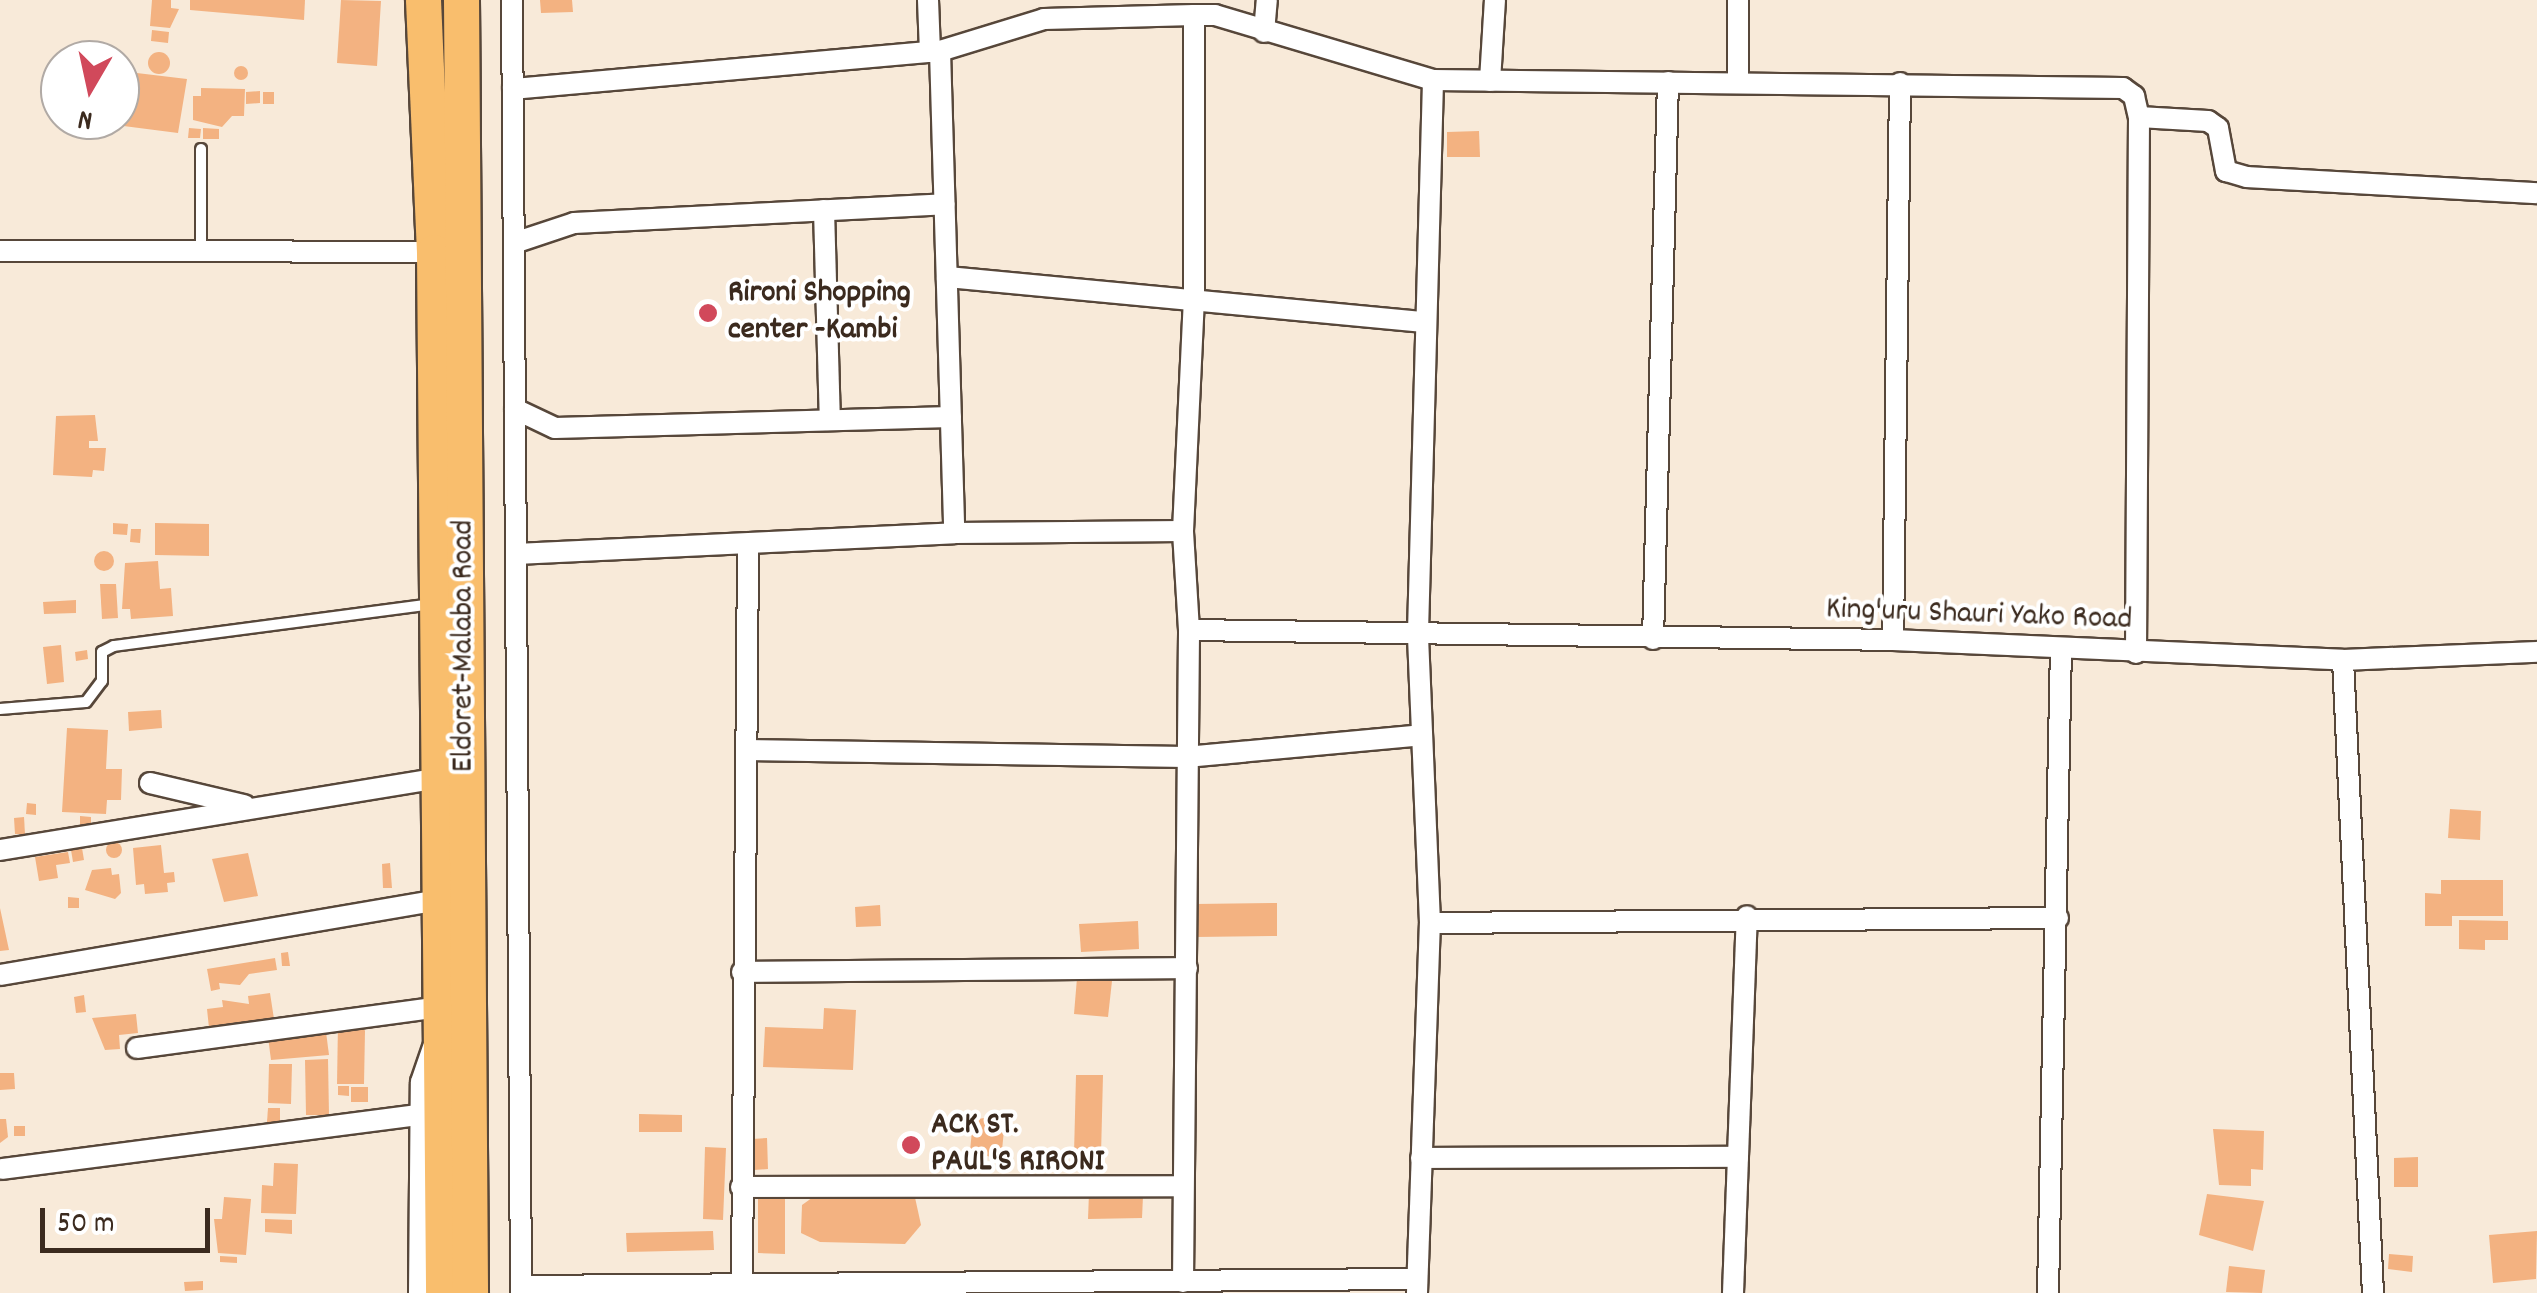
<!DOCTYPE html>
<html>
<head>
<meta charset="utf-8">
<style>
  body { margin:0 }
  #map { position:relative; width:2537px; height:1293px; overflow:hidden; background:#f8ead9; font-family:Dekko,sans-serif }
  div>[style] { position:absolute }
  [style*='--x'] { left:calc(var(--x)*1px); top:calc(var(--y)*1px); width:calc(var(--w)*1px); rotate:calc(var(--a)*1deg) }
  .building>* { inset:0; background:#f3b281 }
  .round { border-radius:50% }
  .roads { filter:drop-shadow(2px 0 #57473a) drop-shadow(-2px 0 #57473a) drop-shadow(0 2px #57473a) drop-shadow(0 -2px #57473a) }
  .service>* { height:10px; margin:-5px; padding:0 5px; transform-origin:5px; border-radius:5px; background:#fff }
  .minor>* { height:20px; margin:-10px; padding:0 10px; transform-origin:10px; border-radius:10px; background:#fff }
  .trunk>* { height:35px; margin:-17.5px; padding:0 17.5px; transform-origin:17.5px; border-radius:17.5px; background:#f9be6d }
  .dots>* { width:28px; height:28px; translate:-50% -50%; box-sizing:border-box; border:5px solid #fff; border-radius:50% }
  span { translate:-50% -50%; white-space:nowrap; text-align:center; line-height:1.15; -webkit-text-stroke:8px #fff; paint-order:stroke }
  .poi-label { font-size:32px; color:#3b2a1e; font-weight:700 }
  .left { translate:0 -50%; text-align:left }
  .street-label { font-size:32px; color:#3b2a1e }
  .north { position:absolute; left:40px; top:40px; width:100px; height:100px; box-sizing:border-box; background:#fff; border:2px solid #b1aaa5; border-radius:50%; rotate:189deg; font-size:28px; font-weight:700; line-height:40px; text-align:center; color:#3b2a1e }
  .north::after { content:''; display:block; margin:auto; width:35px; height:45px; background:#d1495b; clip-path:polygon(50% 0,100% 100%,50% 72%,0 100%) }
  .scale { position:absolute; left:40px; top:1208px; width:170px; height:45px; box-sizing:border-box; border:5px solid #3b2a1e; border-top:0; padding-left:12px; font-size:30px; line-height:35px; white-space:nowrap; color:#3b2a1e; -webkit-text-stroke:8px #fff; paint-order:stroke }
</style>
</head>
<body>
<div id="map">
  <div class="building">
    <div style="clip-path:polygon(152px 0,171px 0,171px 8px,179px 9px,170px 28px,150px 26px)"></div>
    <div style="clip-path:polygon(190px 0,305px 0,304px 20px,190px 10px)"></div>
    <div style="clip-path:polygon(341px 0,381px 1px,377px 66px,337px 63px)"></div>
    <div style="clip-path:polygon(540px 0,572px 0,573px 12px,541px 13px)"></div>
    <div style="clip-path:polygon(152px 30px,169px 32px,168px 43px,151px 41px)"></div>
    <div class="round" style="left:148px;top:52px;width:22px;height:22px"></div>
    <div class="round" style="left:234px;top:66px;width:14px;height:14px"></div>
    <div style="clip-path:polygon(120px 71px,187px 79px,178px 133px,108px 124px,120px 120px)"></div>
    <div style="clip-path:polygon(201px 88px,245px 89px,244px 116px,232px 116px,222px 127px,193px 120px,193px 96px,201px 96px)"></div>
    <div style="clip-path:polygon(260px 91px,260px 103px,246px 104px,246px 92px)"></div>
    <div style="clip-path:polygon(263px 92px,274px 92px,274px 104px,263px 104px)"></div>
    <div style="clip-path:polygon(189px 128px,201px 129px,200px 138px,188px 138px)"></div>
    <div style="clip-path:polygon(203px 128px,219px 129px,219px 139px,203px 139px)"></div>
    <div style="clip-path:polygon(1479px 131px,1480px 157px,1447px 157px,1447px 132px)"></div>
    <div style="clip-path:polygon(95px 415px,98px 441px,89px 441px,89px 448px,106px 448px,104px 471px,93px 470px,92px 477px,53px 475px,56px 416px)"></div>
    <div style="clip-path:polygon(113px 523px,128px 524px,127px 535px,113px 534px)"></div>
    <div style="clip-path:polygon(155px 523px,209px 524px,209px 556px,155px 555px)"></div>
    <div style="clip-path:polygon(131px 529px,141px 529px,140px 543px,130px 542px)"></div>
    <div class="round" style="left:94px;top:551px;width:20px;height:20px"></div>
    <div style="clip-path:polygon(158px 561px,160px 589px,171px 588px,173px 616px,131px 619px,130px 609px,122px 609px,125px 563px)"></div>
    <div style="clip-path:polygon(100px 584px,116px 584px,118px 618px,102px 619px)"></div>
    <div style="clip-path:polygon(76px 600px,76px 613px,44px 614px,43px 602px)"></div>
    <div style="clip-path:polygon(61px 645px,64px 682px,47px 684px,43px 647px)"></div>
    <div style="clip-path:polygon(87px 650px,88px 659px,76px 661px,75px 652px)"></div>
    <div style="clip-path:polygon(161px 710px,162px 728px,129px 731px,128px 712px)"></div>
    <div style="clip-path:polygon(67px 728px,108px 730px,106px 769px,122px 769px,121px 800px,107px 800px,106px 814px,62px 812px)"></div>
    <div style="clip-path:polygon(27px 803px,36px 804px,36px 815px,26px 814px)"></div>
    <div style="clip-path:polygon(2450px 809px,2481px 811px,2480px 840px,2448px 838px)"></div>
    <div style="clip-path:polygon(80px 816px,91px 817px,91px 827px,80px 827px)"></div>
    <div style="clip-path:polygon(24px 817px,25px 834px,15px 834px,14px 818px)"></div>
    <div class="round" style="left:106px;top:842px;width:16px;height:16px"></div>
    <div style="clip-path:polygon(161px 845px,164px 873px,174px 872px,175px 882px,167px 883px,168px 892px,145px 894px,144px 884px,136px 885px,133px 848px)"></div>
    <div style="clip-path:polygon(82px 848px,84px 860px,73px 862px,71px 850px)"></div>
    <div style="clip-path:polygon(68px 852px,70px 863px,56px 865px,58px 878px,39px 881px,35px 857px)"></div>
    <div style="clip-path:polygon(248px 853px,258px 896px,224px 902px,212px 859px)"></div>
    <div style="clip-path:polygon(390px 863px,392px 888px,383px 888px,382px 864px)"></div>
    <div style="clip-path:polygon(111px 868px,112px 875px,119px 874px,121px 893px,115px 899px,85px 890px,92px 870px)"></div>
    <div style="clip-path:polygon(2441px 880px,2503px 880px,2503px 916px,2452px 916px,2452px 926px,2425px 926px,2425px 893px,2441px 894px)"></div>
    <div style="clip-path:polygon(68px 897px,79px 898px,79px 908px,68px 908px)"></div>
    <div style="clip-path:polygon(1277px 903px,1277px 936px,1196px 937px,1195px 904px)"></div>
    <div style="clip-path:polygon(880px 905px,881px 926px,856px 927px,855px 907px)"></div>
    <div style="clip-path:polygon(0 908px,9px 950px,0 951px)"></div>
    <div style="clip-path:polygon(2459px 920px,2508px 921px,2508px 940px,2485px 940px,2485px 950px,2459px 949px)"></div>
    <div style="clip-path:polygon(1138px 921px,1139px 949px,1081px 952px,1079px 924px)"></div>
    <div style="clip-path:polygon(288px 952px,290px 966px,282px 966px,281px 953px)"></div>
    <div style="clip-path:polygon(275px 958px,277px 970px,249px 974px,240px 985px,219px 983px,220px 989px,211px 991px,207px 969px)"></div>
    <div style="clip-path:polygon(1077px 978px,1112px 981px,1108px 1017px,1074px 1014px)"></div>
    <div style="clip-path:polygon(270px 993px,274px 1019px,209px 1028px,207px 1009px,223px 1007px,222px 1000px,249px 1004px,248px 996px)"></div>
    <div style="clip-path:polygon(84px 995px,86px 1012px,76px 1013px,74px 997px)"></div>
    <div style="clip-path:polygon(824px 1008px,856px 1010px,853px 1070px,763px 1067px,765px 1027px,823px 1029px)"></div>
    <div style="clip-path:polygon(136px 1014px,138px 1033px,119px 1035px,120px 1049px,105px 1050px,92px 1018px)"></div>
    <div style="clip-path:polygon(338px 1023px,362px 1024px,365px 1031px,364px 1084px,337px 1084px)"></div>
    <div style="clip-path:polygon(326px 1032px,329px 1055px,271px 1060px,268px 1037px)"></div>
    <div style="clip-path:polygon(328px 1059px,329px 1115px,306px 1115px,305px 1060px)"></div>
    <div style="clip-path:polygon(269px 1064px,292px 1064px,291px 1104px,268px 1103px)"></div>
    <div style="clip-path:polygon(0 1073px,14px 1073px,15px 1089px,0 1090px)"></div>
    <div style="clip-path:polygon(1076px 1075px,1103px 1075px,1101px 1155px,1074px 1154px)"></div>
    <div style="clip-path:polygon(338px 1086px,349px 1086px,349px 1096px,338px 1095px)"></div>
    <div style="clip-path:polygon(351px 1087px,368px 1087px,368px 1102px,351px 1102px)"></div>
    <div style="clip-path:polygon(268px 1108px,280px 1108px,280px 1122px,267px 1122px)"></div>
    <div style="clip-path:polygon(639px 1114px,682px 1115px,682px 1132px,639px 1132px)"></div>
    <div style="clip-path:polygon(984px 1118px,1005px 1120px,1001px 1160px,970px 1151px,973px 1120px)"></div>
    <div style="clip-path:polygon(0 1119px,6px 1119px,8px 1137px,0 1143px)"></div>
    <div style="clip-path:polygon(14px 1126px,25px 1126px,25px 1136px,14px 1136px)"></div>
    <div style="clip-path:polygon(2213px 1129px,2264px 1131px,2263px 1170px,2251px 1169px,2251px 1186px,2219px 1185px)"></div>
    <div style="clip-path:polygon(767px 1138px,768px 1169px,754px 1170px,752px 1139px)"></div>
    <div style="clip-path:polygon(705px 1147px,726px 1148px,723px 1220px,703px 1219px)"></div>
    <div style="clip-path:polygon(2418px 1157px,2418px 1187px,2394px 1187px,2394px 1158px)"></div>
    <div style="clip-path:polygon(274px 1163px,298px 1164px,296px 1214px,261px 1213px,262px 1185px,273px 1186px)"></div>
    <div style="clip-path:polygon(914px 1193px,921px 1225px,905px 1244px,820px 1242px,801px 1233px,802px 1205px,816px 1195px)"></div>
    <div style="clip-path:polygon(1089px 1193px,1143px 1196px,1142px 1218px,1088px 1219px)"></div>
    <div style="clip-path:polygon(2207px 1194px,2264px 1201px,2253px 1251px,2199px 1235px)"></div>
    <div style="clip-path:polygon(224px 1197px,251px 1199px,246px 1255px,218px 1253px,214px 1219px,222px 1219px)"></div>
    <div style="clip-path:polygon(758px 1198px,785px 1198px,785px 1254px,758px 1253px)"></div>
    <div style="clip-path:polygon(265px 1219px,292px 1220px,292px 1234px,265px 1232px)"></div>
    <div style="clip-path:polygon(713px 1231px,714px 1250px,627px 1252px,626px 1233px)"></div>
    <div style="clip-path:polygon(2537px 1231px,2536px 1279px,2493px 1283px,2489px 1235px)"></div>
    <div style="clip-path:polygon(2389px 1254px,2413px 1256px,2412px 1272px,2388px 1269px)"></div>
    <div style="clip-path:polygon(220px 1256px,237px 1257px,237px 1263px,220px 1262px)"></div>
    <div style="clip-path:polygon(2229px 1266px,2265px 1270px,2262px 1293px,2226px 1292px)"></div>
    <div style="clip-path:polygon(203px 1281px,203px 1290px,185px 1291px,184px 1282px)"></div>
  </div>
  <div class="roads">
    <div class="service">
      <div style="--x:201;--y:149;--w:100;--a:90"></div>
      <div style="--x:0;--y:709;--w:86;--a:-4.7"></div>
      <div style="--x:86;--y:702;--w:26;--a:-53"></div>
      <div style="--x:102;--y:681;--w:29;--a:-90"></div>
      <div style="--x:102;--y:652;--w:13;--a:-27"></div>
      <div style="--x:114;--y:646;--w:320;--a:-7.5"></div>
    </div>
    <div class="minor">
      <div style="--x:512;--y:0;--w:1293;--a:89.6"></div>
      <div style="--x:928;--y:0;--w:52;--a:87.8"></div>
      <div style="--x:1264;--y:32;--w:32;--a:-85"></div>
      <div style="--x:940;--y:51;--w:482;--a:88.3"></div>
      <div style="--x:1490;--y:81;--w:81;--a:-86.5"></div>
      <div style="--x:1738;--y:82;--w:82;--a:-90"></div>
      <div style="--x:513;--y:89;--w:429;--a:-5.1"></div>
      <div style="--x:940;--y:51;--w:109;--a:-17.1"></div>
      <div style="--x:1044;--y:19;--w:150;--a:-1.5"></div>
      <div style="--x:1194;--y:15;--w:21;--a:0"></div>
      <div style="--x:1215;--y:15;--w:227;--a:16.6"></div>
      <div style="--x:1433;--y:80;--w:690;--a:0.66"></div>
      <div style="--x:2123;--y:88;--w:14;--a:36"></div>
      <div style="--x:2134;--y:96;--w:22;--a:77"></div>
      <div style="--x:2139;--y:117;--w:536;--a:90.32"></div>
      <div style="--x:2139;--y:117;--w:69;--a:3.3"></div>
      <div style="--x:2208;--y:121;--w:12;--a:35"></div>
      <div style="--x:2218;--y:128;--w:44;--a:79.5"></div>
      <div style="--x:2226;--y:171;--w:22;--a:16"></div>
      <div style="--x:2247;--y:177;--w:290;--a:3.2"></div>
      <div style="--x:824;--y:210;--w:210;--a:88.4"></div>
      <div style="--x:514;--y:243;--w:63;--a:-18.4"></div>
      <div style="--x:574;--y:223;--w:371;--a:-2.9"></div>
      <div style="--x:0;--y:251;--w:434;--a:0.1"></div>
      <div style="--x:947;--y:277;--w:480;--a:5.4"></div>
      <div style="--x:515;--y:409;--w:44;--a:25.4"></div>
      <div style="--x:555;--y:428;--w:396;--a:-1.6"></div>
      <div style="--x:516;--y:554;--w:439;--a:-2.7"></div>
      <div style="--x:954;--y:533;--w:229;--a:-0.5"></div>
      <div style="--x:1189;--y:630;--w:704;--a:0.81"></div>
      <div style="--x:1893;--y:640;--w:450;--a:2.5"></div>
      <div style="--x:2343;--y:660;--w:194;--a:-2.4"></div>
      <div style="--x:1653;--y:639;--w:557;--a:-88.46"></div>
      <div style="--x:1893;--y:640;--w:557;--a:-89.28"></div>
      <div style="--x:2343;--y:660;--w:634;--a:87.29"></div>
      <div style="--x:746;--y:750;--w:440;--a:0.9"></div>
      <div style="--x:1186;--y:757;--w:236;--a:-5.3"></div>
      <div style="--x:150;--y:783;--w:97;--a:13.2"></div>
      <div style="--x:0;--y:850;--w:444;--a:-9.3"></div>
      <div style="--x:1430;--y:923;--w:628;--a:-0.46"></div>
      <div style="--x:742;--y:972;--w:445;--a:-0.5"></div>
      <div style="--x:0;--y:975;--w:445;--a:-9.7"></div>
      <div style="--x:137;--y:1048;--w:306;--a:-7.7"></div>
      <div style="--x:1421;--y:1158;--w:317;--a:-0.2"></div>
      <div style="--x:2;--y:1169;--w:421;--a:-7.4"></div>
      <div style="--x:741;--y:1187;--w:442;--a:-0.1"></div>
      <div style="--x:742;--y:1281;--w:737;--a:-89.53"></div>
      <div style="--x:1183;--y:1282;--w:652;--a:-89.47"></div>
      <div style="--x:1189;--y:630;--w:99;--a:-93.5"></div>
      <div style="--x:1183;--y:531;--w:231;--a:-87.3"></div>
      <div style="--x:1194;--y:300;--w:285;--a:-90"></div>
      <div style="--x:521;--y:1286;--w:895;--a:-0.45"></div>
      <div style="--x:419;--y:1293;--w:211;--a:-89.5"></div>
      <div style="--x:421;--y:1082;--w:37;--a:-71"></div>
      <div style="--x:1417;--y:1293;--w:370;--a:-88"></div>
      <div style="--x:1430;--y:923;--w:291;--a:-92.4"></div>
      <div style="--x:1418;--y:632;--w:552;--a:-88.44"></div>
      <div style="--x:1733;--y:1293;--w:377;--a:-87.9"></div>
      <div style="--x:2048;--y:1293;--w:645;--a:-88.85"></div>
    </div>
    <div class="trunk">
      <div style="--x:423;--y:0;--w:252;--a:87.5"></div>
      <div style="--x:434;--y:252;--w:1041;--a:89.5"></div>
      <div style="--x:461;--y:0;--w:1293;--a:89.6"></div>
    </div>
  </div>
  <div class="dots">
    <div style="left:708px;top:313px;background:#d1495b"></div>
    <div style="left:911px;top:1145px;background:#d1495b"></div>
  </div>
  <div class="poi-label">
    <span class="left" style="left:728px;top:313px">Rironi Shopping<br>center -Kambi</span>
    <span class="left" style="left:931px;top:1145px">ACK ST.<br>PAUL'S RIRONI</span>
  </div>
  <div class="street-label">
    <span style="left:1979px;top:616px;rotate:2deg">King'uru Shauri Yako Road</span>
    <span style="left:465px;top:646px;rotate:-90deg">Eldoret-Malaba Road</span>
  </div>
  <div class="north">N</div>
  <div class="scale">50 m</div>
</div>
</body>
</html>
